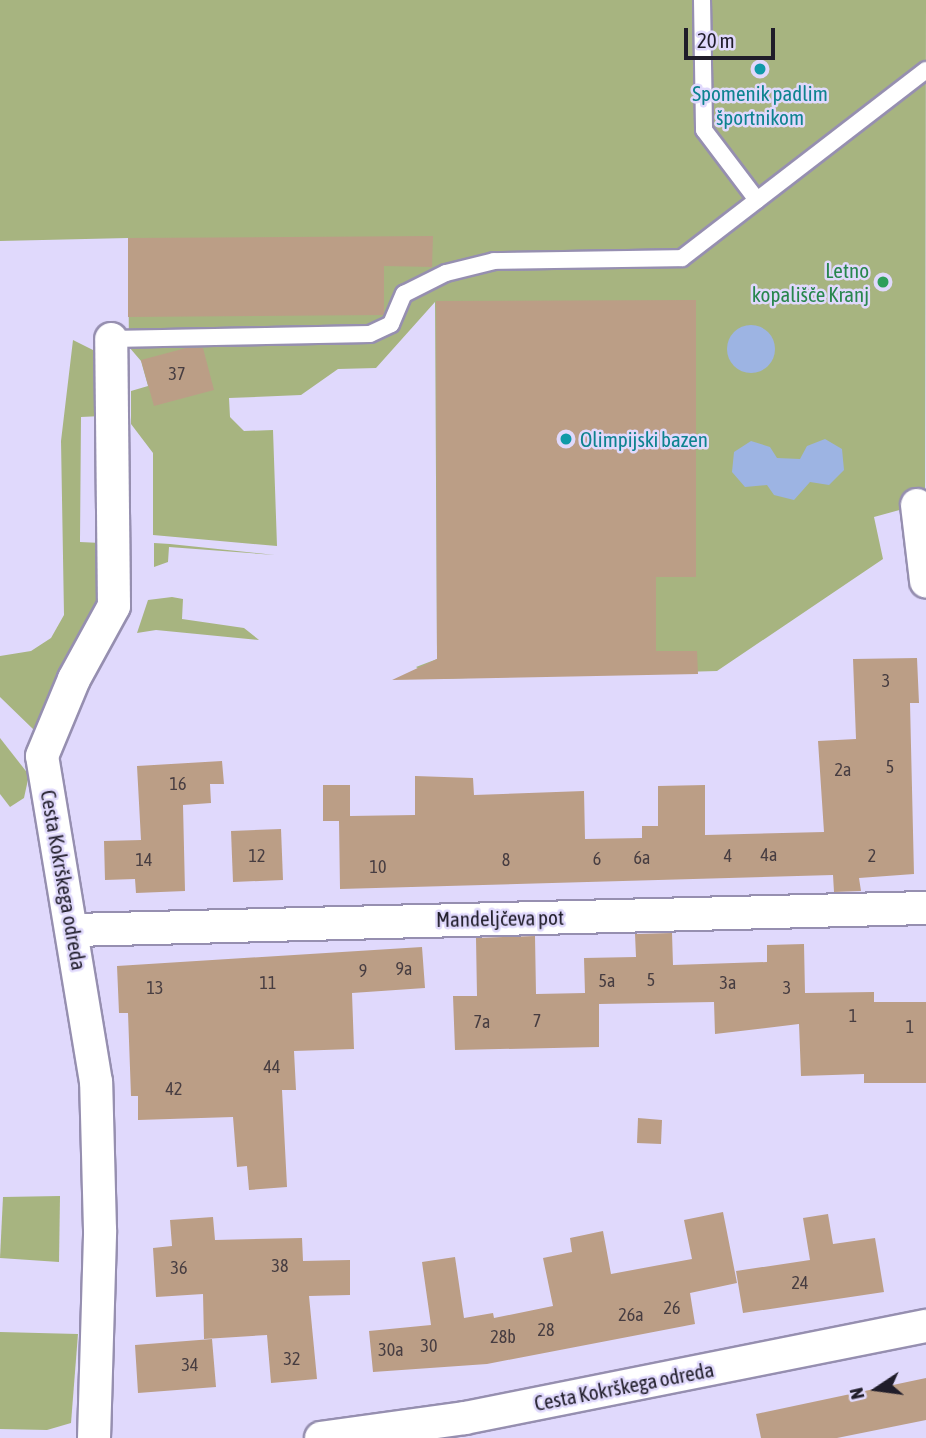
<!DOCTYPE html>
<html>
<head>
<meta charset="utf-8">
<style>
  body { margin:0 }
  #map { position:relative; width:926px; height:1438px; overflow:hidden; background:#e0d9fc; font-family:"Asap Condensed",sans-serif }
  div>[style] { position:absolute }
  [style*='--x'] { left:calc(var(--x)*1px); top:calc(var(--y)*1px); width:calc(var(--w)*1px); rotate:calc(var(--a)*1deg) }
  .green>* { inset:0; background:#a7b480 }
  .water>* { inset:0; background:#9db4e3 }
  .round { border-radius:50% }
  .building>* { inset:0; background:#bb9e86 }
  .roads { filter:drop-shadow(2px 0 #968fb0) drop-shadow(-2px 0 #968fb0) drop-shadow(0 2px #968fb0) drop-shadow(0 -2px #968fb0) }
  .service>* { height:16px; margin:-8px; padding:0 8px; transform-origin:8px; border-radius:8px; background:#fff }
  .minor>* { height:32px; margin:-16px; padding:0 16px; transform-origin:16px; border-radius:16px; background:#fff }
  .dots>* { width:19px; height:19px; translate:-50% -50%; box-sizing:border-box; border:4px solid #e0d9fc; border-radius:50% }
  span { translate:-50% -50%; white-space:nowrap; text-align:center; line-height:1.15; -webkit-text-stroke:5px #e0d9fc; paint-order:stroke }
  .number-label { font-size:18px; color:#473d41 }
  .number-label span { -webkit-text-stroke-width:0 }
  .culture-label { font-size:21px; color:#0d838f }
  .left { translate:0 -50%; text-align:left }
  .leisure-label { font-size:21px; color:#27864d }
  .right { translate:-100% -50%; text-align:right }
  .street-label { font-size:21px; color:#201d2a }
  .north { position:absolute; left:842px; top:1354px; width:70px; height:70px; -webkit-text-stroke:5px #e0d9fc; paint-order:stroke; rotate:257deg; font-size:19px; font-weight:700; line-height:28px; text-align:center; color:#201d2a }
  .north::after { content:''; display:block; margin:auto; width:24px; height:32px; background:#201d2a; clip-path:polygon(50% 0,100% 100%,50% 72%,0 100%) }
  .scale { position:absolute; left:684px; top:28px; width:91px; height:32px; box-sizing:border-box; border:4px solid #201d2a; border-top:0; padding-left:9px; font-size:21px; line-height:24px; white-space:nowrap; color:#201d2a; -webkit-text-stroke:5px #e0d9fc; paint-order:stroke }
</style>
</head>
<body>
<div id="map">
  <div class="green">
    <div style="clip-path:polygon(0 0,926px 0,925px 503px,874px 517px,883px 559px,717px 671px,435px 679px,416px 667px,437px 659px,435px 302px,376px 368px,338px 369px,301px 395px,229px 398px,230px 417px,244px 431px,273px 430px,277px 546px,153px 535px,153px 453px,131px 424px,131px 391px,148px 386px,141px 361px,129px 347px,128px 238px,0 241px)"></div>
    <div style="clip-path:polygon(73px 340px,99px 353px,102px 416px,81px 417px,80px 542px,101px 543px,100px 594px,34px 730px,0 697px,0 656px,31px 651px,51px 638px,64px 615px,61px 441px)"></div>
    <div style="clip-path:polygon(154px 543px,170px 544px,275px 555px,169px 547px,168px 562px,154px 567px)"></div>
    <div style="clip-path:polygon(172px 597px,183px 599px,182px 619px,244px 628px,259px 640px,156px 630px,137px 633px,148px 600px)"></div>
    <div style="clip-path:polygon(0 738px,29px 775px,24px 798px,10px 807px,0 794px)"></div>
    <div style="clip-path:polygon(60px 1196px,59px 1262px,0 1258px,3px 1197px)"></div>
    <div style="clip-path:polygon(0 1332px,78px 1334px,71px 1423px,47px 1430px,0 1429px)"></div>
  </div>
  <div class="water">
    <div class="round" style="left:727px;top:325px;width:48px;height:48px"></div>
    <div style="clip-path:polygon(825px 439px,842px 449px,844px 470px,829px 485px,810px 482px,794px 500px,774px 495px,767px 485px,745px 487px,732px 472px,734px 452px,751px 441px,770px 447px,777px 458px,800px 459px,807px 446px)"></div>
  </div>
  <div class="building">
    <div style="clip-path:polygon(433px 236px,432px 267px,384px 266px,384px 315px,128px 317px,128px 238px)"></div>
    <div style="clip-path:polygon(696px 300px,696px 577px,656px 577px,656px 651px,697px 651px,698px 674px,392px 680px,437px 659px,436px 301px)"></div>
    <div style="clip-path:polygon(186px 348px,203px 348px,214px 390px,154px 406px,141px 360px)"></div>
    <div style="clip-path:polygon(917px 658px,919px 703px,910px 703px,914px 874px,859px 878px,861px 891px,834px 892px,833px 875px,340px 889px,339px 821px,323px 821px,323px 785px,350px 785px,350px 816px,415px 815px,415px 776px,473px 778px,474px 795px,584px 791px,585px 839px,642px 838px,642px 826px,658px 826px,658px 786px,705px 785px,705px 835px,824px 832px,818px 741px,856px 739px,853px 659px)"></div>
    <div style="clip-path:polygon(222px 761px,224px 784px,210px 784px,211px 803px,183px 805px,185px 891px,136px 893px,135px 879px,105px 880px,104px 841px,141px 840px,137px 766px)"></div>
    <div style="clip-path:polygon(281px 829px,283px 880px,233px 882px,231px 831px)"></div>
    <div style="clip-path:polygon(672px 933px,673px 965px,767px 962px,767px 945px,804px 944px,805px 993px,874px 992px,874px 1002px,926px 1002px,926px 1083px,864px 1083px,864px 1074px,801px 1076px,799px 1024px,715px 1034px,714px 1002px,599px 1004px,599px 1047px,455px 1050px,453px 996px,477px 996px,476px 938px,535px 936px,536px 994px,585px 993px,584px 958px,636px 957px,635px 934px)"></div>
    <div style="clip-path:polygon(422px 947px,425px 988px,352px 993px,354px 1049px,294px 1051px,296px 1090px,282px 1090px,287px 1187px,249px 1190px,247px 1166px,237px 1167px,233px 1117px,138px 1120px,138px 1096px,131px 1096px,128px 1013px,119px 1013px,117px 966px)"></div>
    <div style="clip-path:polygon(638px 1118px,662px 1120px,661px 1144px,637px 1143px)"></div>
    <div style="clip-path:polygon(723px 1212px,737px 1283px,690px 1293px,695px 1324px,487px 1364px,373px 1372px,369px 1331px,431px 1325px,422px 1262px,455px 1257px,464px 1318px,493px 1313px,494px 1318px,553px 1306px,543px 1258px,572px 1252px,570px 1238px,603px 1231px,611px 1274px,692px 1259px,684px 1220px)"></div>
    <div style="clip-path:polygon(828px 1214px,833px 1244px,875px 1238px,884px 1292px,743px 1313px,736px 1271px,810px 1260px,803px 1218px)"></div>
    <div style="clip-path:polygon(213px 1217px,215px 1240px,302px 1238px,303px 1261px,350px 1260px,350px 1295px,309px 1296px,317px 1379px,271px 1383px,267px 1335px,204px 1339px,203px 1294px,156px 1297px,153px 1248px,172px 1246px,170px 1220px)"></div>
    <div style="clip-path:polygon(212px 1339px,216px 1387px,138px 1393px,135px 1345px)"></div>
    <div style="clip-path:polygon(926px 1378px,926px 1420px,837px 1438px,761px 1438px,756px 1414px)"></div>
  </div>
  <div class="roads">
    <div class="service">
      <div style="--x:702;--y:0;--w:130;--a:89.1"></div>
      <div style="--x:704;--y:130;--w:88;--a:52.9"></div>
      <div style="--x:111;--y:339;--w:259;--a:-1.1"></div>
      <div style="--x:370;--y:334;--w:23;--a:-25"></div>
      <div style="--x:391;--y:324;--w:33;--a:-67"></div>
      <div style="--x:404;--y:294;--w:47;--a:-26.6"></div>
      <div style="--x:446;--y:273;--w:49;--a:-14"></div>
      <div style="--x:494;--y:261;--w:188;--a:-0.9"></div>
      <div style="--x:682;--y:258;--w:308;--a:-37.6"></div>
    </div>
    <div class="minor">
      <div style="--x:917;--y:505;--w:77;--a:83.2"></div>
      <div style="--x:74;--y:930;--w:852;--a:-1.48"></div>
      <div style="--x:94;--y:1438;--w:208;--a:-88.3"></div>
      <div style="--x:100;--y:1230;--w:148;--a:-91.5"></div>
      <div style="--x:96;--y:1082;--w:330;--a:-99.4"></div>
      <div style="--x:42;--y:756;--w:83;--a:-67.4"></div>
      <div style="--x:74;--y:679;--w:83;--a:-61.3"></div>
      <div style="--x:114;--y:606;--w:267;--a:-90.6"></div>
      <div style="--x:321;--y:1438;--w:145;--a:-7.9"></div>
      <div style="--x:465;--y:1418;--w:470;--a:-11.3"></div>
    </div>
  </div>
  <div class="dots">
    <div style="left:760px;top:69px;background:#0f9aa8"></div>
    <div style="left:883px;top:282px;background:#2e9e5b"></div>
    <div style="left:566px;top:439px;background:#0f9aa8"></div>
  </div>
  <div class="number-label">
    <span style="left:177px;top:374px">37</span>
    <span style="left:886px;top:681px">3</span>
    <span style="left:890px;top:767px">5</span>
    <span style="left:843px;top:770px">2a</span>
    <span style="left:178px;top:784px">16</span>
    <span style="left:769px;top:855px">4a</span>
    <span style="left:257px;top:856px">12</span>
    <span style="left:728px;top:856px">4</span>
    <span style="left:872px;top:856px">2</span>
    <span style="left:642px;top:858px">6a</span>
    <span style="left:597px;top:859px">6</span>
    <span style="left:144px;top:860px">14</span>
    <span style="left:506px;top:860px">8</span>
    <span style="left:378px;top:867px">10</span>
    <span style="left:404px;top:969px">9a</span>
    <span style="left:363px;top:971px">9</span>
    <span style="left:651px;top:980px">5</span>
    <span style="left:607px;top:981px">5a</span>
    <span style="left:268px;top:983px">11</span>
    <span style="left:728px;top:983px">3a</span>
    <span style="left:155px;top:988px">13</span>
    <span style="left:787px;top:988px">3</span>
    <span style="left:853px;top:1016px">1</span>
    <span style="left:537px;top:1021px">7</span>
    <span style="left:482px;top:1022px">7a</span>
    <span style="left:910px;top:1027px">1</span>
    <span style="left:272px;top:1067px">44</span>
    <span style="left:174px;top:1089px">42</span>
    <span style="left:280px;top:1266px">38</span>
    <span style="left:179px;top:1268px">36</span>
    <span style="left:800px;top:1283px">24</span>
    <span style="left:672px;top:1308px">26</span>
    <span style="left:631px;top:1315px">26a</span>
    <span style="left:546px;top:1330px">28</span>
    <span style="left:503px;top:1337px">28b</span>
    <span style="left:429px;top:1346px">30</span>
    <span style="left:391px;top:1350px">30a</span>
    <span style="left:292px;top:1359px">32</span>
    <span style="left:190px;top:1365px">34</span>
  </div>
  <div class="culture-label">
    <span style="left:760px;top:105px">Spomenik padlim<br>športnikom</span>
    <span class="left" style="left:580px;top:439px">Olimpijski bazen</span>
  </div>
  <div class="leisure-label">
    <span class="right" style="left:869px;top:282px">Letno<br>kopališče Kranj</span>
  </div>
  <div class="street-label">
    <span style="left:64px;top:880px;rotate:80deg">Cesta Kokrškega odreda</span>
    <span style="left:500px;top:918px;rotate:-1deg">Mandeljčeva pot</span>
    <span style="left:624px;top:1386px;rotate:-11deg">Cesta Kokrškega odreda</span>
  </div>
  <div class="north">N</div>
  <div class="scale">20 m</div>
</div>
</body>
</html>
